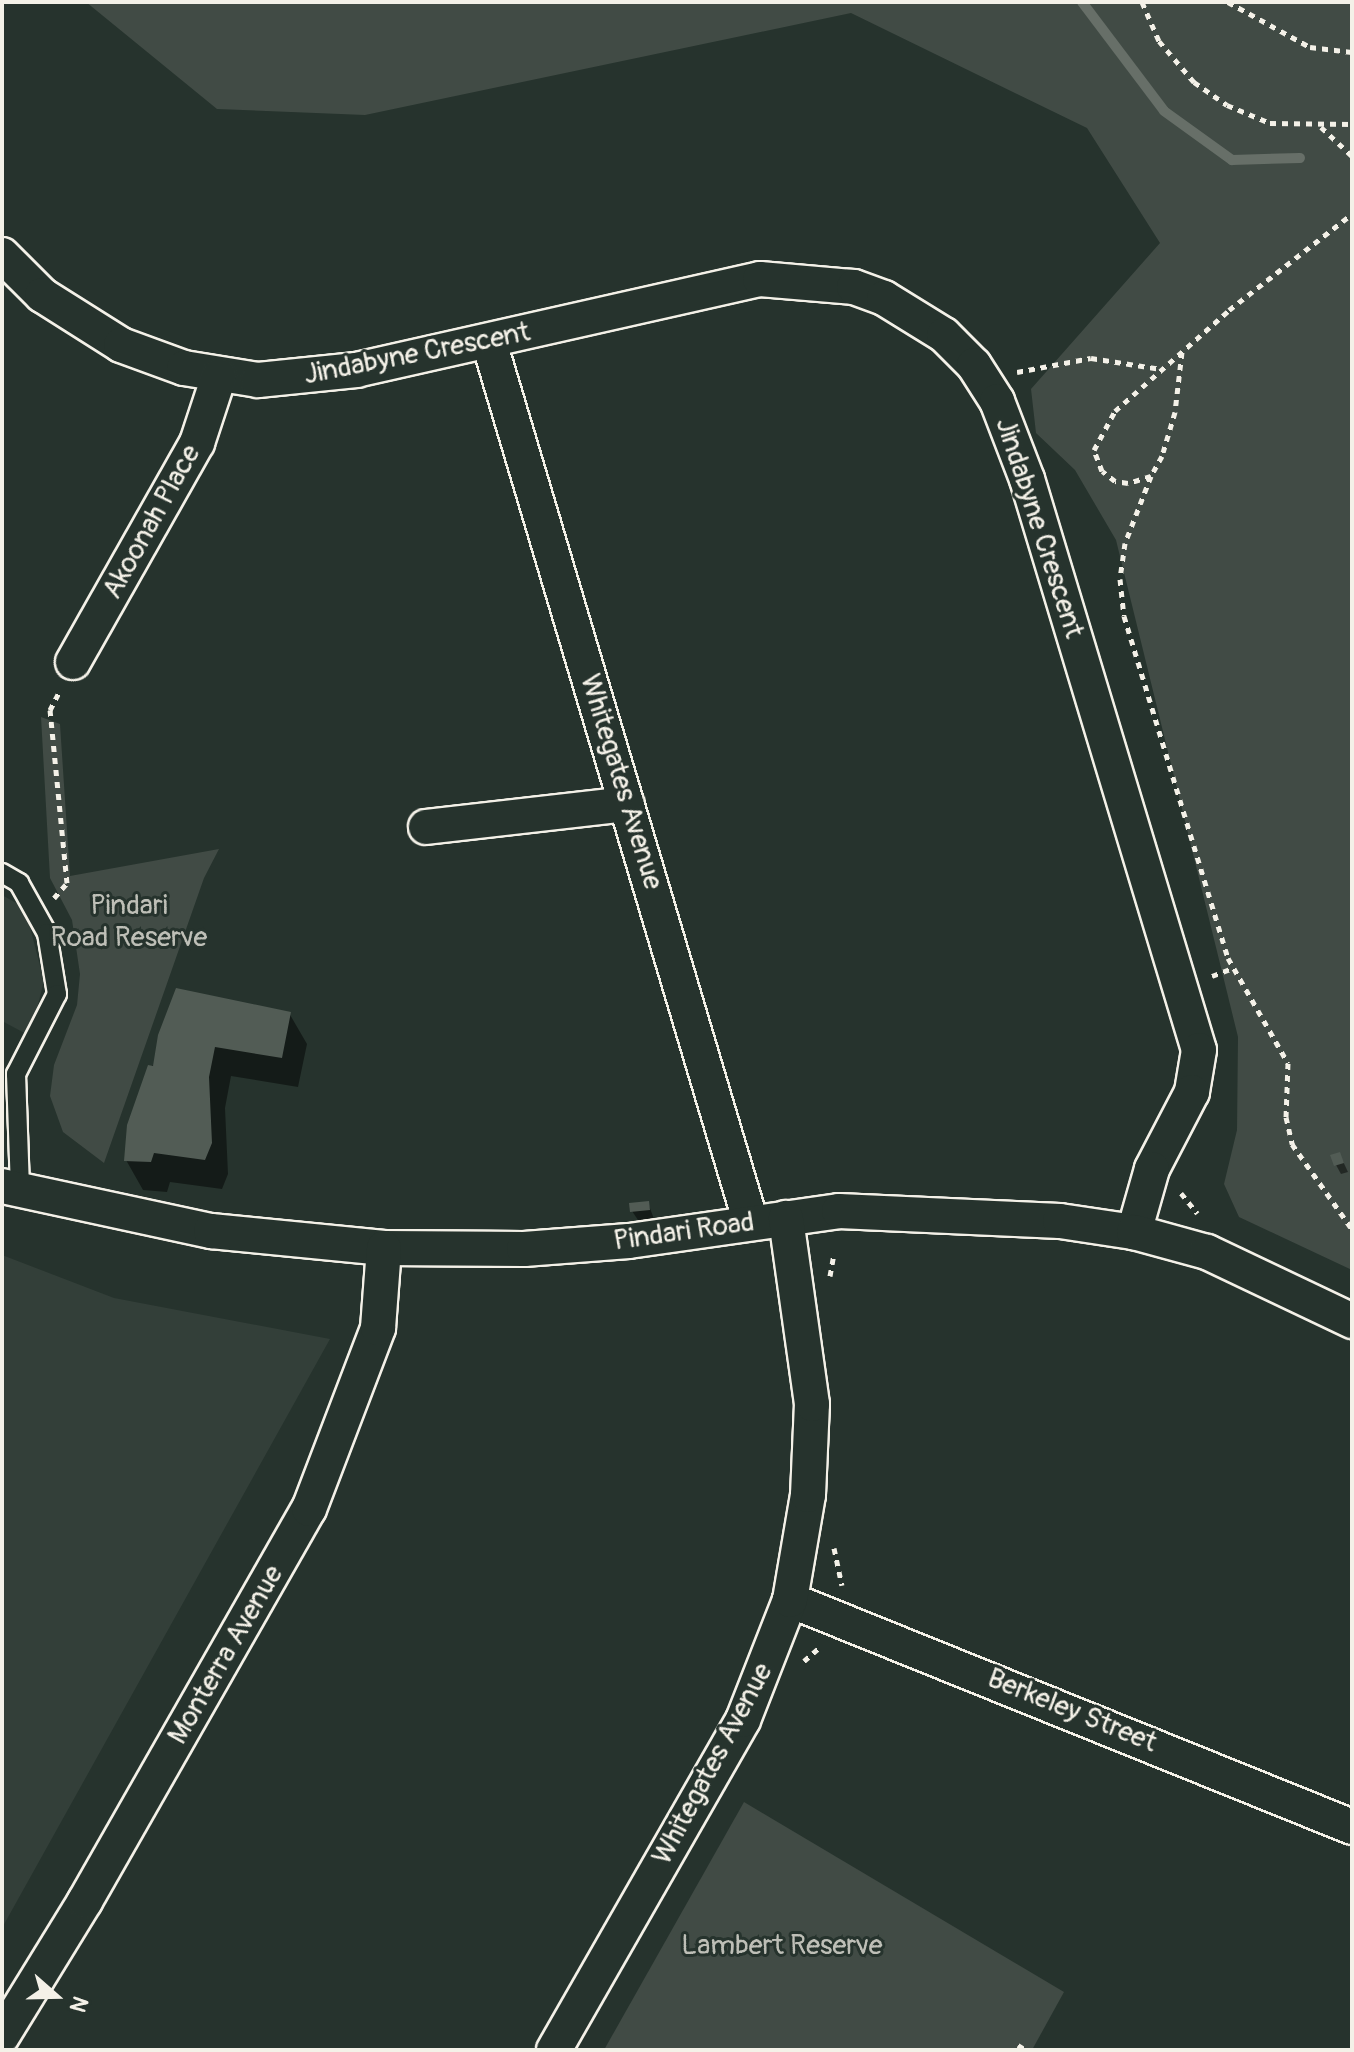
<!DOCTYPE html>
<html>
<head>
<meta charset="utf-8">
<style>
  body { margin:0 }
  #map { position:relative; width:1354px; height:2052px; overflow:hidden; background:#26332d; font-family:Pangolin,sans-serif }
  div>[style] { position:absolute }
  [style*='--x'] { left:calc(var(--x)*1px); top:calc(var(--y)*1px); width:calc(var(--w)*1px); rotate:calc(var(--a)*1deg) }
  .built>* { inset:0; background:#333f39 }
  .green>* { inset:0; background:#414b45 }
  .shadow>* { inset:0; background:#0007 }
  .stream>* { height:10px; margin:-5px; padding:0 5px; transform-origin:5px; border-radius:5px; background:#676f68 }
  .building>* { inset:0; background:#525c55 }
  .path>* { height:5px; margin-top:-2.5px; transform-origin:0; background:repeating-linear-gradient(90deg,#f4f1e8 0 6px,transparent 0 12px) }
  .roads { filter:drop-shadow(2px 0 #f4f1e8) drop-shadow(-2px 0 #f4f1e8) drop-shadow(0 2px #f4f1e8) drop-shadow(0 -2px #f4f1e8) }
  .service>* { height:18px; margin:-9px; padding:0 9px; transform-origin:9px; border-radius:9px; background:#26332d }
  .minor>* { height:34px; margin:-17px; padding:0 17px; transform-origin:17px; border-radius:17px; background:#26332d }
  span { translate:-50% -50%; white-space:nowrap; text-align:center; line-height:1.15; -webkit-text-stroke:6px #26332d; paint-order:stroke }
  .street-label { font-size:28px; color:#f4f1e8 }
  .park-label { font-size:28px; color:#bebfb7 }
  .frame { position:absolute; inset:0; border:4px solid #f4f1e8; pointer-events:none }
  .north { position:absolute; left:16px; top:1956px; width:80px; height:80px; -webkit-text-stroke:6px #26332d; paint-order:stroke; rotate:110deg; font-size:22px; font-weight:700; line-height:32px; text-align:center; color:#f4f1e8 }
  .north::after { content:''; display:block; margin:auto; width:28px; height:36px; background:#f4f1e8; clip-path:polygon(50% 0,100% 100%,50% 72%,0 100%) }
</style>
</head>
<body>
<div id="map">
  <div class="built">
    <div style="clip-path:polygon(2px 895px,25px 908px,44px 981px,30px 1036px,2px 1021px)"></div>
    <div style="clip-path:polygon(2px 1255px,114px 1298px,330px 1339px,2px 1928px)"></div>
  </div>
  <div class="green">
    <div style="clip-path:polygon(86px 2px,1352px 2px,1352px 1270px,1239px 1217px,1224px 1184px,1237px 1130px,1238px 1037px,1116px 540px,1075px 470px,1036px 433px,1031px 389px,1160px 243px,1087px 128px,851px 13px,365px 115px,217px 109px)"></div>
    <div style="clip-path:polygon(41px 717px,60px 724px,70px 876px,219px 849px,204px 878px,104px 1163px,63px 1132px,50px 1096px,54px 1065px,77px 1005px,80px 974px,72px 920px,50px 878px)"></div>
    <div style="clip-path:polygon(744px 1802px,1064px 1992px,1032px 2050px,604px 2050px)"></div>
  </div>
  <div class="shadow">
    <div style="clip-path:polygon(289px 1013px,307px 1044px,298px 1087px,231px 1076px,225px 1108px,228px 1174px,222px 1189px,170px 1182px,167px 1192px,143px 1190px,126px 1160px,149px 1067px)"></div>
    <div style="clip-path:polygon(1340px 1155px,1348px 1172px,1341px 1174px,1336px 1165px)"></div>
    <div style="clip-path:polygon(648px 1203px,654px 1219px,638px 1220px,632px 1211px)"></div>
  </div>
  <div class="stream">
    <div style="--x:1082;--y:2;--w:136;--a:53"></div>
    <div style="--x:1164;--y:111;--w:84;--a:35.8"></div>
    <div style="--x:1232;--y:160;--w:68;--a:-1.7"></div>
  </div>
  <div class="building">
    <div style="clip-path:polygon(176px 988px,291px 1012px,282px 1058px,215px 1047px,209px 1077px,212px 1143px,205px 1160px,154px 1153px,151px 1162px,124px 1161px,127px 1125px,148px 1065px,153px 1066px,158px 1035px)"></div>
    <div style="clip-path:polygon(1340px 1152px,1344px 1163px,1334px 1166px,1330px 1155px)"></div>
    <div style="clip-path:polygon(649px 1201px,650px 1210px,630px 1212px,629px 1203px)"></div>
  </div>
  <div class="path">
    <div style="--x:1142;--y:2;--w:43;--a:66.4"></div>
    <div style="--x:1159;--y:41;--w:54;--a:49.5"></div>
    <div style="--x:1194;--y:82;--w:40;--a:34.9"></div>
    <div style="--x:1227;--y:105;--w:47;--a:22.7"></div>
    <div style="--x:1270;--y:123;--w:82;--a:0.7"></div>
    <div style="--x:1228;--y:2;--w:94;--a:28.8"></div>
    <div style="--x:1310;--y:47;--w:42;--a:6.8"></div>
    <div style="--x:1321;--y:127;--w:42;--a:43.1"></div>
    <div style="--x:1182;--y:352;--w:60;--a:96.7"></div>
    <div style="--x:1175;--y:412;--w:46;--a:106.5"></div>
    <div style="--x:1162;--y:456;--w:23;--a:119"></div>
    <div style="--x:1151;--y:476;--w:24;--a:163"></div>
    <div style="--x:1128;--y:483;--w:13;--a:-171"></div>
    <div style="--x:1115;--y:481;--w:16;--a:-142"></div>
    <div style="--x:1102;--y:471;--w:22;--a:-111"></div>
    <div style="--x:1094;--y:450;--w:44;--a:-61.7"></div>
    <div style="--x:1115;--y:411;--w:152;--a:-41.5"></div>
    <div style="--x:1229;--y:310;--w:156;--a:-38"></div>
    <div style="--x:1017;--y:372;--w:75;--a:-10.7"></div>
    <div style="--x:1091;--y:358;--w:71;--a:8.9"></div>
    <div style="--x:1151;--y:476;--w:72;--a:111.2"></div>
    <div style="--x:1125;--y:543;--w:36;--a:98"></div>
    <div style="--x:1120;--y:579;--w:37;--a:84"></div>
    <div style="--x:1124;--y:616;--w:357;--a:73.1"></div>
    <div style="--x:1228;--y:958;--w:121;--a:60.3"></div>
    <div style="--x:1288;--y:1063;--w:54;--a:92.1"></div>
    <div style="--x:1286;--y:1117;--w:28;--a:77"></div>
    <div style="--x:1292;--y:1144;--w:104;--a:54.8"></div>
    <div style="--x:54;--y:898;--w:20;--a:-49"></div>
    <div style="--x:67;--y:883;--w:174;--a:-95.6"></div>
    <div style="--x:50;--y:710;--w:20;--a:-63"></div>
    <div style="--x:1212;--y:976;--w:22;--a:-21"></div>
    <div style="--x:1181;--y:1193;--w:26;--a:51"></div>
    <div style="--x:830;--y:1276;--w:23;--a:-80"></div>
    <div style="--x:834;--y:1548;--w:38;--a:78"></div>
    <div style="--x:804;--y:1661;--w:21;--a:-41"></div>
    <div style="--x:1018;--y:2045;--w:9;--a:32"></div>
  </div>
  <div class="roads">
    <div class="service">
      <div style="--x:2;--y:873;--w:20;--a:30"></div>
      <div style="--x:19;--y:883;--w:57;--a:60.8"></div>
      <div style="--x:47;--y:933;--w:62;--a:80.7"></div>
      <div style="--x:57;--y:994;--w:90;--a:117.1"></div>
      <div style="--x:16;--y:1074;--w:117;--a:88"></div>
    </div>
    <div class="minor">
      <div style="--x:2;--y:255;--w:57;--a:45"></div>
      <div style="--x:42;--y:295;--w:93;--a:32.3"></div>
      <div style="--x:121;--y:345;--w:67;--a:20.1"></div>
      <div style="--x:184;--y:368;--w:75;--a:9.2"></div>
      <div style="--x:258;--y:380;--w:99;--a:-5.8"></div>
      <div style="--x:356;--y:370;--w:414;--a:-12.7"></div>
      <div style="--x:760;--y:279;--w:94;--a:4.9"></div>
      <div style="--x:854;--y:287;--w:32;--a:20"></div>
      <div style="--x:884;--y:298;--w:70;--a:31.7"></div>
      <div style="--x:944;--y:335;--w:42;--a:45"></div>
      <div style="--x:974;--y:365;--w:43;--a:57.4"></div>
      <div style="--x:997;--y:401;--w:84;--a:69"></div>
      <div style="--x:1027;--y:479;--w:596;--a:73.24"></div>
      <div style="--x:1199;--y:1050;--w:43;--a:99.5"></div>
      <div style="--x:1192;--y:1092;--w:87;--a:117.5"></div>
      <div style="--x:1152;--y:1169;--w:66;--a:105.9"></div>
      <div style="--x:489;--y:342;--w:919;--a:73.44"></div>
      <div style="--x:73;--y:662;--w:252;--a:-60.5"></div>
      <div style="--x:197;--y:443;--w:71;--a:-71.8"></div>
      <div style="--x:426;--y:827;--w:202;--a:-6.5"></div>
      <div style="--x:2;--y:1186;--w:214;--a:12.2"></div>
      <div style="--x:211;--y:1231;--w:174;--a:5.6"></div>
      <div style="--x:384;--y:1248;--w:140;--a:0.4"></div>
      <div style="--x:524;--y:1249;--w:105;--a:-4.4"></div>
      <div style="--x:629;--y:1241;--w:212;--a:-8.1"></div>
      <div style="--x:839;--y:1211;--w:221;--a:2.6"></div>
      <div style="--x:1060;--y:1221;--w:75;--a:8.5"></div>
      <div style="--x:1134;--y:1232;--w:76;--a:15.3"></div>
      <div style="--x:1207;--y:1252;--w:161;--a:25.4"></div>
      <div style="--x:790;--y:1600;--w:606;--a:21.99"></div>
      <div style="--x:2;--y:2036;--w:158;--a:-58.4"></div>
      <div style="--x:85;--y:1901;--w:451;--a:-60.3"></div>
      <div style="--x:309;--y:1509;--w:194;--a:-69.1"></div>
      <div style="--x:378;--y:1328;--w:80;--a:-85.7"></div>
      <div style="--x:554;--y:2050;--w:380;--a:-60.2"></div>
      <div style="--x:743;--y:1720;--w:129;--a:-68.6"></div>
      <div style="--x:790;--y:1600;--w:107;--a:-80.3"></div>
      <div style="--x:808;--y:1495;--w:91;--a:-87.5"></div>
      <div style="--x:812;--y:1404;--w:188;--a:-98"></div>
    </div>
  </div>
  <div class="street-label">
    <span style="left:417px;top:354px;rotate:-11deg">Jindabyne Crescent</span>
    <span style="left:152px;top:522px;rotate:-61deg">Akoonah Place</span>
    <span style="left:1039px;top:528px;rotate:72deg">Jindabyne Crescent</span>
    <span style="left:621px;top:782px;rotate:73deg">Whitegates Avenue</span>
    <span style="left:684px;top:1232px;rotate:-8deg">Pindari Road</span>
    <span style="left:226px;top:1655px;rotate:-60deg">Monterra Avenue</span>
    <span style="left:1072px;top:1711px;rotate:22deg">Berkeley Street</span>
    <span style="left:713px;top:1764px;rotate:-62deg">Whitegates Avenue</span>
  </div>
  <div class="park-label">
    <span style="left:129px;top:922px">Pindari<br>Road Reserve</span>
    <span style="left:782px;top:1946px">Lambert Reserve</span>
  </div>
  <div class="frame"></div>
  <div class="north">N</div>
</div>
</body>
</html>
